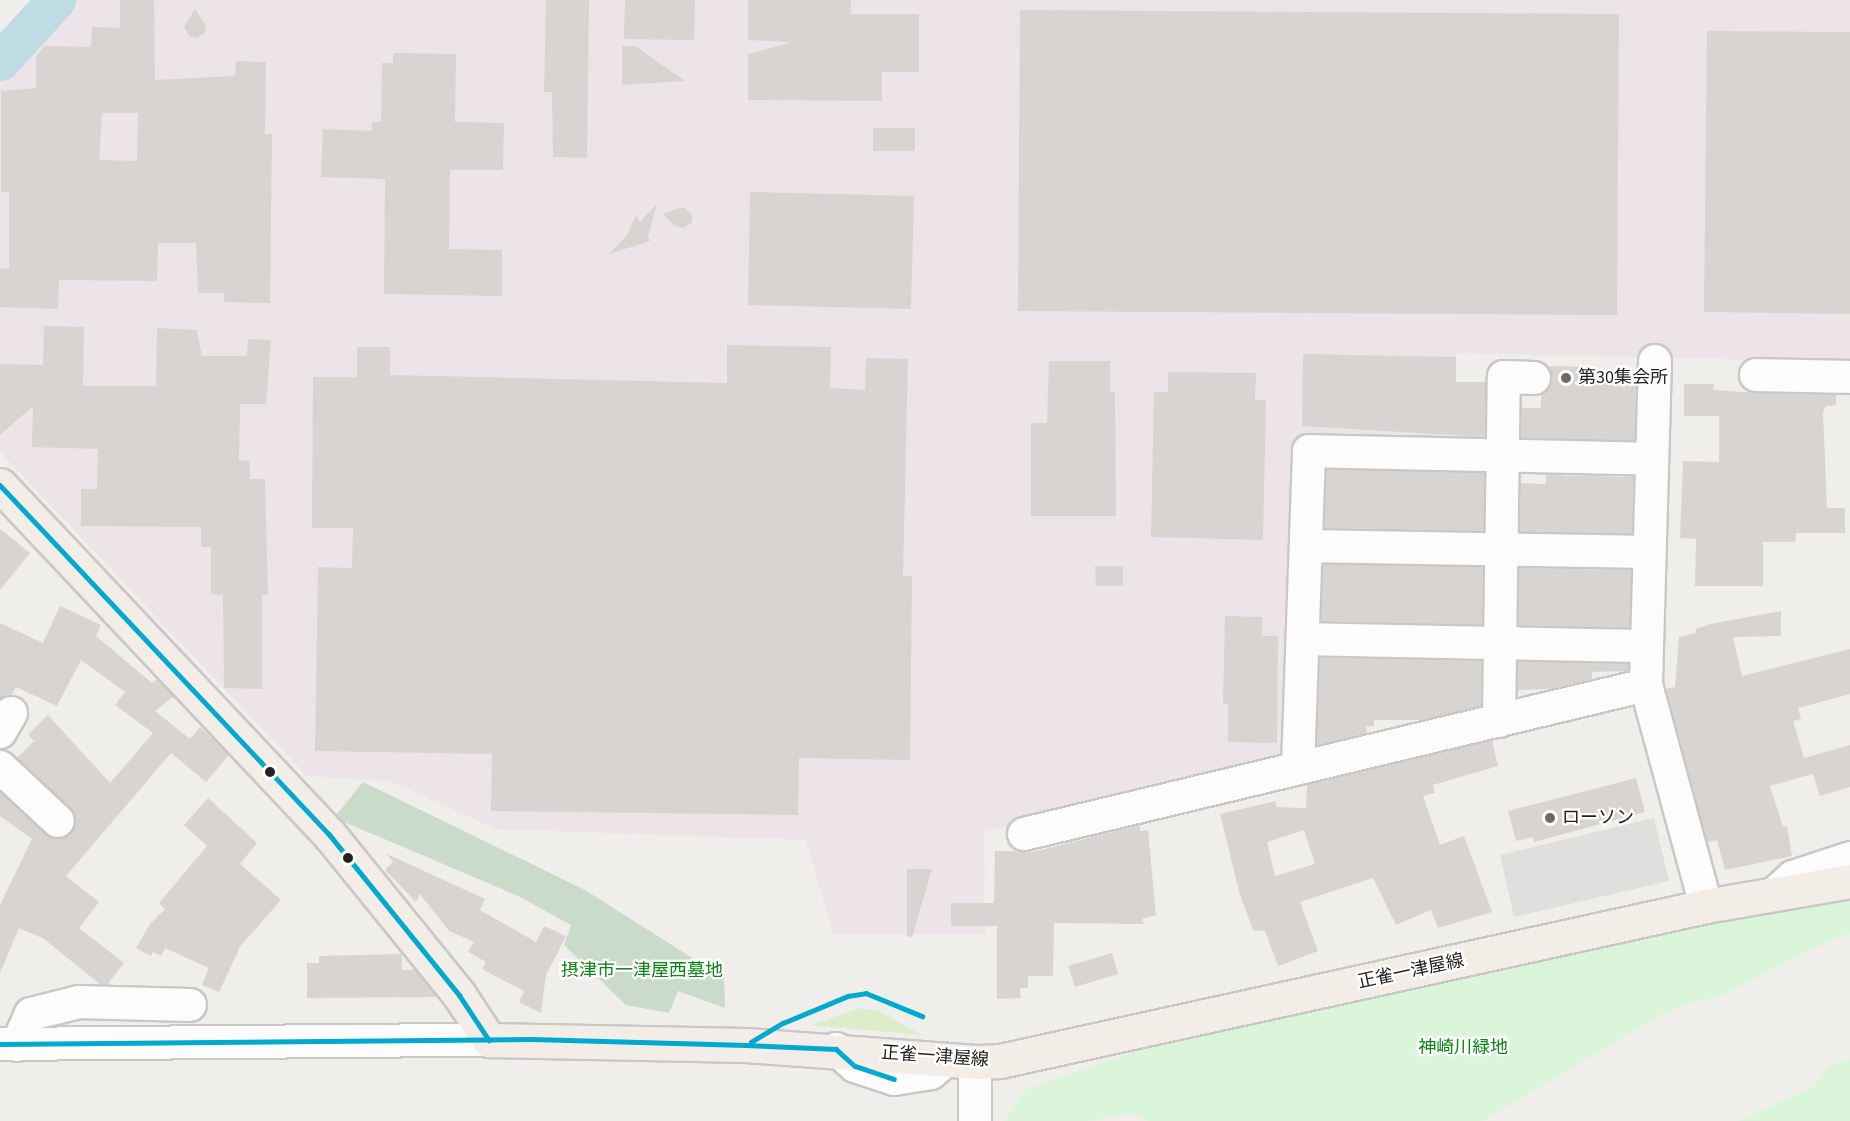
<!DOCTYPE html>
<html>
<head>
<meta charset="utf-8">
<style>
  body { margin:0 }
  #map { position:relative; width:1850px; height:1121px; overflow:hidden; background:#f0eeeb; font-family:"Source Sans 3","Noto Sans JP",sans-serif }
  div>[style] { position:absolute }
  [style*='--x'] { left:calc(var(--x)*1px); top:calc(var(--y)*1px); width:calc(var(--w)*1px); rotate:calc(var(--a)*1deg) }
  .industrial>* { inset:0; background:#ede4e9 }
  .grass>* { inset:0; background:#ddeccb }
  .cemetery>* { inset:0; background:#cadbca }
  .park>* { inset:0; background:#daf5da }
  .parking>* { inset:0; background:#e0dfde }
  .river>* { height:39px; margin:-19.5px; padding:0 19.5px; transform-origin:19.5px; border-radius:19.5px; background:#bfdbe3 }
  .building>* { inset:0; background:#d7d4d2 }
  .roads { filter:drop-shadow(2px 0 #c9c8c7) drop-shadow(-2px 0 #c9c8c7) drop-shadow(0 2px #c9c8c7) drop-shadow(0 -2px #c9c8c7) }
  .minor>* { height:32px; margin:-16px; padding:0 16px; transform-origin:16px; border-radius:16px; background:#fdfcfc }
  .major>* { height:33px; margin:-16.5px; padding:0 16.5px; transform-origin:16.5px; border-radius:16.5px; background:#f3ede7 }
  .bus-1>* { height:4.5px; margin:-2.25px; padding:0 2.25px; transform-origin:2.25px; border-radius:2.25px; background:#00a9ce }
  .dots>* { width:16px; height:16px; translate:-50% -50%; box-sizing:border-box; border:3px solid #fff; border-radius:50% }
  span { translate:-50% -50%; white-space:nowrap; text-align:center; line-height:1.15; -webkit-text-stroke:4.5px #fff; paint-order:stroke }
  .poi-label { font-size:18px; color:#222 }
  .left { translate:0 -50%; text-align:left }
  .park-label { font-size:18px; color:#0c8416 }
  .street-label { font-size:18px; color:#222 }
</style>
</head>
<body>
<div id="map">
  <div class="industrial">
    <div style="clip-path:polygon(71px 0,1850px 0,1850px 362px,1455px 353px,1455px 442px,1299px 441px,1291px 745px,1278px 757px,984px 832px,985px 935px,833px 934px,806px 840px,496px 829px,390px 781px,307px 776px,0 452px,0 77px)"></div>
  </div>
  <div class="grass">
    <div style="clip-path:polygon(861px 1008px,878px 1011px,922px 1035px,811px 1025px)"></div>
  </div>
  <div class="cemetery">
    <div style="clip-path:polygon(363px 782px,585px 890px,724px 978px,725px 1008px,678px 991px,669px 1013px,626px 1005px,564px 945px,571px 925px,518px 896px,342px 821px,337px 814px)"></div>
  </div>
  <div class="park">
    <div style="clip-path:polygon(1850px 900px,1850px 933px,1807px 951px,1719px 997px,1692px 1002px,1661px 1015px,1483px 1121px,1148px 1121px,1133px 1113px,1089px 1121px,1004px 1121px,1024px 1090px,1170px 1040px,1696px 922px)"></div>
    <div style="clip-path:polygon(1850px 1058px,1850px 1121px,1738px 1121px,1813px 1087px,1828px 1067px)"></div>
  </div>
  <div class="parking">
    <div style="clip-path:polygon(1654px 818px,1669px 881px,1514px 917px,1500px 855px)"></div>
  </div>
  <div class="river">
    <div style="--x:0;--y:61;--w:83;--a:-47.4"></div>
  </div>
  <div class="building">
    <div style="clip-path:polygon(evenodd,120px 0,154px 0,155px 80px,235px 76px,236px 61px,266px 62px,265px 134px,272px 134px,270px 303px,224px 302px,224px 293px,198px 293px,196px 243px,158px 243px,157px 281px,59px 280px,58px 309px,0 307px,0 268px,9px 269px,9px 192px,1px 192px,1px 91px,36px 88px,36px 57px,44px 46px,91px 47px,92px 27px,120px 28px,120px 0,102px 113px,138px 113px,137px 161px,99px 160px,102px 113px)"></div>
    <div style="clip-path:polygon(546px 0,589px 0,587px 158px,553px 157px,552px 92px,544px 92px)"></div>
    <div style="clip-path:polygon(625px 0,695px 0,694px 40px,624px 39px)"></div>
    <div style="clip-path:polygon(748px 0,851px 0,851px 14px,919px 14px,919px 72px,882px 72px,882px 101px,748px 100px,748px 54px,792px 42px,748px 40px)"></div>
    <div style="clip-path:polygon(195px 9px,206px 26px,205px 33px,196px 38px,189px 36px,184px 27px)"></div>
    <div style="clip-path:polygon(1020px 10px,1619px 14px,1617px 315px,1018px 311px)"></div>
    <div style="clip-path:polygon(1707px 31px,1850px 32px,1850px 314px,1704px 312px)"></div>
    <div style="clip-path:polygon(622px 46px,635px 46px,685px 81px,622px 85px)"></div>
    <div style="clip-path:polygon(393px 53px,456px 54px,455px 122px,504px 123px,503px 170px,450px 170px,449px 249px,502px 250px,502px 296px,384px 294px,385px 179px,321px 177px,323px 129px,372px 131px,372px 122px,381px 122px,382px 63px,393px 63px)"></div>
    <div style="clip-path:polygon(873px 128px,915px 128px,915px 151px,873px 151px)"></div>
    <div style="clip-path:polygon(750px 192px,914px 196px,911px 309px,748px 305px)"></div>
    <div style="clip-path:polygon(657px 204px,648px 236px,650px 241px,609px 254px,627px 235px,636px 215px,640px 222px)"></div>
    <div style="clip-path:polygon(679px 208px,685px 208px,692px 215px,692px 222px,684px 228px,675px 226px,663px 214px)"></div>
    <div style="clip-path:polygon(44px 326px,84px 327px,83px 386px,156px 386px,157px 328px,197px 330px,202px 356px,247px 356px,248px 339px,271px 340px,266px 404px,240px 404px,239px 460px,250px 461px,250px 479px,265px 479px,268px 595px,262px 595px,262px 689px,224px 688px,223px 595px,211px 594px,211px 547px,201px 547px,201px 527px,81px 526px,81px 489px,97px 489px,98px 449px,32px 447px,33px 406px,0 435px,0 364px,43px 365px)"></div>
    <div style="clip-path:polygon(727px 345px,831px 347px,830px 388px,865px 390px,866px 358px,908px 359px,903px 576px,912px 576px,910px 760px,799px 758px,798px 815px,491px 811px,492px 754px,315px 751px,318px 567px,352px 568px,353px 528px,312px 528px,313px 377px,357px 377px,357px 347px,390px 347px,390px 375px,727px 383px)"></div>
    <div style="clip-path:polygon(1303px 354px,1456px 357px,1456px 382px,1486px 382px,1485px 437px,1302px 426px)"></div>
    <div style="clip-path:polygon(1049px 361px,1110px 361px,1110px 392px,1115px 392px,1116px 516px,1031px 516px,1031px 423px,1047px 423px)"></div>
    <div style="clip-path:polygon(1547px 366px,1590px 367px,1590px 373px,1622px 373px,1622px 380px,1636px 380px,1635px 441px,1521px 438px,1522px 408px,1541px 408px,1541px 394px,1550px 387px,1552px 378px)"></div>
    <div style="clip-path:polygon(1168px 372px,1256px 373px,1255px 400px,1266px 400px,1263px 540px,1151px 537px,1154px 392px,1168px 392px)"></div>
    <div style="clip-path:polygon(1684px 384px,1714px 384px,1713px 390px,1756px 393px,1836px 395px,1836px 405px,1826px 406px,1823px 412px,1827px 508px,1845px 508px,1845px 533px,1796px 533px,1795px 542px,1763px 542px,1763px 586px,1695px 586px,1696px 539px,1680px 538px,1683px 461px,1719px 462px,1719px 416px,1684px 416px)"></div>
    <div style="clip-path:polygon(1326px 469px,1485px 473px,1484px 531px,1324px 528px)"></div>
    <div style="clip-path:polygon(1546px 475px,1634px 477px,1632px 534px,1520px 532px,1520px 483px,1546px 484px)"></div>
    <div style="clip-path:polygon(0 529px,30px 553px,0 590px)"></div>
    <div style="clip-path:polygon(1323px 564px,1483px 567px,1482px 625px,1321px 621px)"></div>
    <div style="clip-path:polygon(1095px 566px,1123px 566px,1123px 586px,1096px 586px)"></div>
    <div style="clip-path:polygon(1519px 568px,1631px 570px,1630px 628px,1518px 625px)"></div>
    <div style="clip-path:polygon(60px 606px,101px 625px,96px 636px,152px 683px,157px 679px,174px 696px,155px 711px,190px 739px,200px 727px,229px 755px,206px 782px,171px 753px,66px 876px,99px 902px,79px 928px,124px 963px,107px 985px,101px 985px,44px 939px,19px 928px,0 973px,0 905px,32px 839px,0 816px,0 792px,53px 838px,71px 834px,76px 824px,70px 808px,17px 758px,34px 741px,28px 735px,48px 715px,110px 783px,153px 733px,115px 705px,125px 692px,81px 660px,57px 706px,16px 687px,12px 695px,0 699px,0 623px,43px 643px)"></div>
    <div style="clip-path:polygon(1781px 611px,1781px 636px,1733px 637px,1742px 676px,1850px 649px,1850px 694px,1798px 708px,1801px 719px,1793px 721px,1804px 758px,1850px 745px,1850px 787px,1820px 796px,1813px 774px,1770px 786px,1783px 827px,1787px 826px,1792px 856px,1725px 870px,1717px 840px,1707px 842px,1666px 689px,1675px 687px,1679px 637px,1696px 633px,1696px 629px,1710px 624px)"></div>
    <div style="clip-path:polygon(1225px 616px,1262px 617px,1262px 636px,1278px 636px,1277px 743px,1228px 742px,1228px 704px,1223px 703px)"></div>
    <div style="clip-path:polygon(1320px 657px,1482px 661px,1481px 706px,1423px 720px,1374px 720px,1374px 726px,1366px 726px,1367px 733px,1317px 745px)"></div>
    <div style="clip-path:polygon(1518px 661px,1628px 664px,1628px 671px,1592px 672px,1592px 679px,1550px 689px,1519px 690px,1517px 697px)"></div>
    <div style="clip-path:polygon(evenodd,1492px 740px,1498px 766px,1433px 785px,1435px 793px,1423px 796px,1440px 845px,1464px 836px,1492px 912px,1438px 928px,1431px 910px,1396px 925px,1373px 878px,1300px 902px,1318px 951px,1278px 966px,1265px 931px,1253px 930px,1240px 895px,1220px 814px,1276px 801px,1276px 807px,1306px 808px,1307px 785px,1492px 740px,1304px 830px,1315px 864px,1275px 876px,1267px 842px,1304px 830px)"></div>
    <div style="clip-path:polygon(1636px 778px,1645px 812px,1534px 842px,1533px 837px,1516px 841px,1508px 811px)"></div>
    <div style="clip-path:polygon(208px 798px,257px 843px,240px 864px,281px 900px,241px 945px,219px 992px,202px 985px,209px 968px,165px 948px,161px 956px,153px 952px,151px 956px,136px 948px,150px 924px,165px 909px,159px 903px,207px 846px,184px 825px)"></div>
    <div style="clip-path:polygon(1140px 825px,1140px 831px,1148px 830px,1156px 915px,1142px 919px,1144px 924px,1054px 923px,1053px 976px,1028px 976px,1028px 988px,1020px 988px,1021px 998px,997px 999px,997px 926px,951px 926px,951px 903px,994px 903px,995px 851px,1033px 852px)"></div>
    <div style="clip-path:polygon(387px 854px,485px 899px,480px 910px,536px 942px,544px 926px,566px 936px,546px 975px,541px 1013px,519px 1002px,524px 991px,482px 969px,486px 962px,468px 952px,474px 942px,449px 931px,420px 894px,416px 902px,385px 870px,393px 862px)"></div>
    <div style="clip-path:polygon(907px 869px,932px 869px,912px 937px,907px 936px)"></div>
    <div style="clip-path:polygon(1112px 953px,1118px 974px,1075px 987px,1068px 966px)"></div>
    <div style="clip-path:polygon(402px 954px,402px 970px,415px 970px,437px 997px,307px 998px,307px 963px,319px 963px,319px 956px)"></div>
  </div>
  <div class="roads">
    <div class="minor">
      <div style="--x:1655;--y:361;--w:324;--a:91.6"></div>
      <div style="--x:1646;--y:685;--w:229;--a:74.8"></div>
      <div style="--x:1756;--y:375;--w:94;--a:1.2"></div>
      <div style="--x:1306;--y:546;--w:343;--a:1"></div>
      <div style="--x:1304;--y:639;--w:343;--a:1.2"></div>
      <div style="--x:1499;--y:721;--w:344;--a:-89.2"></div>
      <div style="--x:1504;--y:377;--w:30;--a:2"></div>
      <div style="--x:0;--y:732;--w:22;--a:-60"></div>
      <div style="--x:0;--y:767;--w:79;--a:43"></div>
      <div style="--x:1298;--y:768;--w:317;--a:-88"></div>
      <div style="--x:1309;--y:451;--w:342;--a:1.3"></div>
      <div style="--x:1024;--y:834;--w:640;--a:-13.47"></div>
      <div style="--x:1773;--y:895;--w:27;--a:-42"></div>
      <div style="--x:1793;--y:877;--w:60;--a:-18.4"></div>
      <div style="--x:0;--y:1044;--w:489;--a:-0.5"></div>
      <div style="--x:17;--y:1045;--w:34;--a:-66"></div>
      <div style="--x:31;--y:1014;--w:49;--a:-14"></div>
      <div style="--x:79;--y:1002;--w:111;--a:1.5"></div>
      <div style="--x:836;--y:1049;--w:25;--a:42"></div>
      <div style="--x:855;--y:1066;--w:41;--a:18.4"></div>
      <div style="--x:894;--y:1079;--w:37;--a:-9"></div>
      <div style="--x:931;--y:1073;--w:20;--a:-41"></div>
      <div style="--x:975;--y:1062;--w:59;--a:90"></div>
    </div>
    <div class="major">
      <div style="--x:0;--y:485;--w:480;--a:46.7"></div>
      <div style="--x:329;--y:834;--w:208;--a:51"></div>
      <div style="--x:460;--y:996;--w:53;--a:56.6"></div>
      <div style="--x:489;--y:1040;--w:257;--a:1.1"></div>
      <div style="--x:746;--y:1045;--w:230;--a:4.2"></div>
      <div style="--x:975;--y:1062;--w:25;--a:-2"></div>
      <div style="--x:1000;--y:1061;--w:723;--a:-12.38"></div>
      <div style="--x:1706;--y:906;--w:146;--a:-9.8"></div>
    </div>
  </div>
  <div class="bus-1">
    <div style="--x:0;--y:485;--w:480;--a:46.7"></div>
    <div style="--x:329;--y:834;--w:208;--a:51"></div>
    <div style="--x:460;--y:996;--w:53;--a:56.6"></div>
    <div style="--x:751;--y:1042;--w:37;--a:-31"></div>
    <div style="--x:783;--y:1023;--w:70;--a:-22.6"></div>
    <div style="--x:848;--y:996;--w:18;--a:-9"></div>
    <div style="--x:866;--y:993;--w:61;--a:22.3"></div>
    <div style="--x:0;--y:1044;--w:532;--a:-0.54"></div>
    <div style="--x:532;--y:1039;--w:214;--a:1.6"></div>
    <div style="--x:746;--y:1045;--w:90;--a:2.5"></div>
    <div style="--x:836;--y:1049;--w:25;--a:42"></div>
    <div style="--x:855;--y:1066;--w:41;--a:18.4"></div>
  </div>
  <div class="dots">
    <div style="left:1566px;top:378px;background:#6a6968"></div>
    <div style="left:270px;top:772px;background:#222"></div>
    <div style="left:1550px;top:818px;background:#6a6968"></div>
    <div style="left:348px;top:858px;background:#222"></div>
  </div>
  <div class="poi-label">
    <span class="left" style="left:1578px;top:378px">第30集会所</span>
    <span class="left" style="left:1562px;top:818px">ローソン</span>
  </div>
  <div class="park-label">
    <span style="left:642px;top:971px">摂津市一津屋西墓地</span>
    <span style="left:1463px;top:1048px">神崎川緑地</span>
  </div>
  <div class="street-label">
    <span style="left:1411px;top:972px;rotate:-12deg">正雀一津屋線</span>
    <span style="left:935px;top:1057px;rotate:4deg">正雀一津屋線</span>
  </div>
</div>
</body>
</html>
